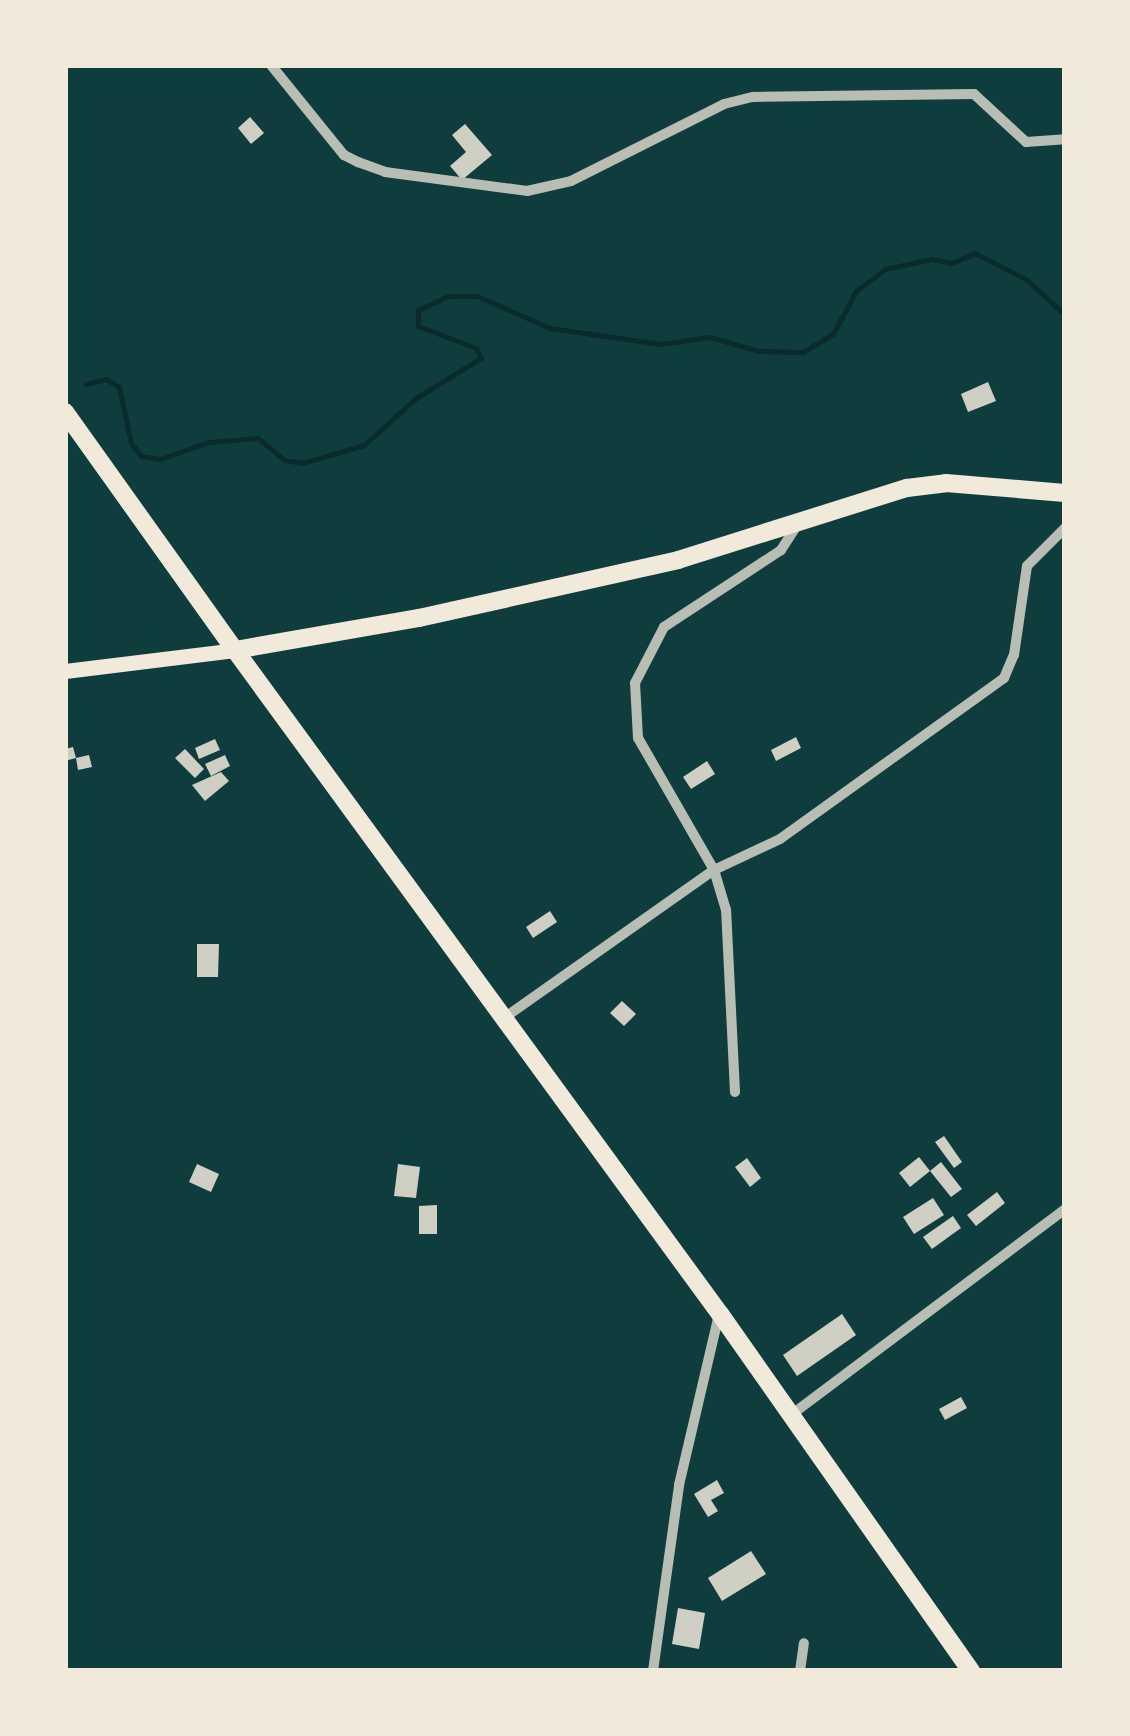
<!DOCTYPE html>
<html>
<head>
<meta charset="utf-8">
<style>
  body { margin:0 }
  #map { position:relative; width:1130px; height:1736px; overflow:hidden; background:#0f3d3e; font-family:"Open Sans",sans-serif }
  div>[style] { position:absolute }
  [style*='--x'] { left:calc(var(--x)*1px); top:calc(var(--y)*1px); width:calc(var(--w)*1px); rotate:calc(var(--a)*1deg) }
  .stream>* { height:5px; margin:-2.5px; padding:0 2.5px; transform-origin:2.5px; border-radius:2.5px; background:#0a2a2b }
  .building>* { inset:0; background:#cfcfc3 }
  .minor>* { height:10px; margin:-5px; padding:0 5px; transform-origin:5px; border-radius:5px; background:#b8beb3 }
  .secondary>* { height:15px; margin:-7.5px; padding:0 7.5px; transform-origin:7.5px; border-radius:7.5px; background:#f1e9da }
  .primary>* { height:18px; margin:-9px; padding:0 9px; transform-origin:9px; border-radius:9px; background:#f1e9da }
  .trunk>* { height:18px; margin:-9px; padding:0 9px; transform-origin:9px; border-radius:9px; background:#f1e9da }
  span { translate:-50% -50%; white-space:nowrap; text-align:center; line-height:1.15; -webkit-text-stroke:8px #f1e9da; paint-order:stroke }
  .frame { position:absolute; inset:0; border:68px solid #f1e9da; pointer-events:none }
</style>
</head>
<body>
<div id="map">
  <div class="stream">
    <div style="--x:86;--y:384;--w:21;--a:-14"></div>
    <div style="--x:106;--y:379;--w:15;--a:32"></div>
    <div style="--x:119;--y:387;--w:57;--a:77.9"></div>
    <div style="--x:131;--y:443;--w:16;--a:52"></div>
    <div style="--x:141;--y:456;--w:19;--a:9"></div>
    <div style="--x:160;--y:459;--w:52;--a:-19.1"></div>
    <div style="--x:209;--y:442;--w:49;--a:-4.7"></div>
    <div style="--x:258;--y:438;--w:34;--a:40"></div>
    <div style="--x:284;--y:460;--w:19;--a:9"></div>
    <div style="--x:303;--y:463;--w:64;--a:-16.4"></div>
    <div style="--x:364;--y:445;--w:70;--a:-42.1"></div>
    <div style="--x:416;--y:398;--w:76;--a:-31.6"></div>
    <div style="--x:481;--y:358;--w:11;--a:-117"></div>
    <div style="--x:476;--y:348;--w:62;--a:-159.2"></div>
    <div style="--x:418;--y:326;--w:16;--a:-90"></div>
    <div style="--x:418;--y:310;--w:33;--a:-25"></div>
    <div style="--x:448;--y:296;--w:29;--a:0"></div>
    <div style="--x:477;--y:296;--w:80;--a:23.7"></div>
    <div style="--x:550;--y:328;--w:112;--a:8.2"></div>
    <div style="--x:661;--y:344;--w:49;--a:-8.1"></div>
    <div style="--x:710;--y:337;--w:51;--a:15.9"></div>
    <div style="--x:759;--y:351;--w:44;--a:1.3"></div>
    <div style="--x:803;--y:352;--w:35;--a:-31"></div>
    <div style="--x:833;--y:334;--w:49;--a:-61.9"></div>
    <div style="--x:856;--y:291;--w:36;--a:-37"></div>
    <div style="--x:885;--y:269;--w:48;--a:-12"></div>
    <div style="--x:932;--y:259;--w:20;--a:11"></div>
    <div style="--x:952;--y:263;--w:25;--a:-23"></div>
    <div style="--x:975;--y:253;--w:59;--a:27.4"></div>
    <div style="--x:1027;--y:280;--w:52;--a:42.6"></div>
  </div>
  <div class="building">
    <div style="clip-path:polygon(250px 117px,264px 133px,251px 144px,238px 128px)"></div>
    <div style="clip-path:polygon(465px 124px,492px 155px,462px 180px,450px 166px,466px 152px,452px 135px)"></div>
    <div style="clip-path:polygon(988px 382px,996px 401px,968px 412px,961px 394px)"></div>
    <div style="clip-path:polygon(796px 737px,801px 748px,776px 761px,771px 750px)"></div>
    <div style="clip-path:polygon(215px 739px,220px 750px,199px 759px,195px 748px)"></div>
    <div style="clip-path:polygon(73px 747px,76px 758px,89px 755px,92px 767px,78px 770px,76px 758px,65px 761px,65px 749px)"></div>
    <div style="clip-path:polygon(185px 749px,204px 769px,195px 778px,175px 758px)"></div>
    <div style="clip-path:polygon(225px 755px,230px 766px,211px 776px,205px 764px)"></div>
    <div style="clip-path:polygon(707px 761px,715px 774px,691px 789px,683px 777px)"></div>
    <div style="clip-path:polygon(221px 772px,229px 781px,205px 801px,192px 785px)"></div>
    <div style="clip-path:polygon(550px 911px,557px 922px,533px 938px,526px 927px)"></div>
    <div style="clip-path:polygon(197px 944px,219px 944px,218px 977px,197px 977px)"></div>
    <div style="clip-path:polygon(622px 1001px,636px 1014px,624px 1026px,610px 1013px)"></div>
    <div style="clip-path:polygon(944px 1136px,962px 1162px,954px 1168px,935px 1142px)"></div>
    <div style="clip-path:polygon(919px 1157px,930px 1171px,910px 1187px,899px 1173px)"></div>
    <div style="clip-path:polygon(747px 1158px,761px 1178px,750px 1187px,735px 1167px)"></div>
    <div style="clip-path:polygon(941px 1162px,962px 1189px,951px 1197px,930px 1171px)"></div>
    <div style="clip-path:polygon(197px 1164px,219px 1174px,211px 1192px,189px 1182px)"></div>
    <div style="clip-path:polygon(398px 1164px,420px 1167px,416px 1198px,394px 1196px)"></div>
    <div style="clip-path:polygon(997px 1192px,1005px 1203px,976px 1226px,967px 1215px)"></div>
    <div style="clip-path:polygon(933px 1198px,944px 1215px,914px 1234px,903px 1217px)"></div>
    <div style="clip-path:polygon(437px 1205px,437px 1234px,419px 1234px,419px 1206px)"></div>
    <div style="clip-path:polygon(953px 1216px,961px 1228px,932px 1249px,923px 1237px)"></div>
    <div style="clip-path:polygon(842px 1314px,856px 1335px,797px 1376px,783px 1355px)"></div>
    <div style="clip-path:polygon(961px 1397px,967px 1408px,945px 1420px,939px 1409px)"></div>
    <div style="clip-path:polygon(717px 1480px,724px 1493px,711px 1500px,718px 1511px,708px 1517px,694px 1494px)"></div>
    <div style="clip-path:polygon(751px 1551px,766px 1574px,722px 1601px,708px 1578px)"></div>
    <div style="clip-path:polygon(678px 1608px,705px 1613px,699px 1649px,672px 1644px)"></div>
  </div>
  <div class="minor">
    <div style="--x:271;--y:65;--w:116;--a:51"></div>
    <div style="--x:344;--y:155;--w:16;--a:27"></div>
    <div style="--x:358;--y:162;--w:29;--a:20"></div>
    <div style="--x:385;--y:172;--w:143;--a:7.6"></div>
    <div style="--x:527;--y:191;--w:45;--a:-12.8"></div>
    <div style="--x:571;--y:181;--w:171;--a:-26.7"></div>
    <div style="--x:724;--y:104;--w:30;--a:-14"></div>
    <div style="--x:753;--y:97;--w:221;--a:-0.8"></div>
    <div style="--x:974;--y:94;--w:71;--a:42.7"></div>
    <div style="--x:1026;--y:142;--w:39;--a:-4"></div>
    <div style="--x:504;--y:1018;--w:257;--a:-35.2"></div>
    <div style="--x:714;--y:870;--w:73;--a:-25.2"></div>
    <div style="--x:780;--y:839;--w:276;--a:-35.7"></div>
    <div style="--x:1004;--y:678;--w:25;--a:-67"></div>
    <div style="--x:1014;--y:655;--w:90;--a:-81.7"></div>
    <div style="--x:1027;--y:566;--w:54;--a:-45"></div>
    <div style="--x:735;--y:1092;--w:182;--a:-92.8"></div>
    <div style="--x:726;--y:910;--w:42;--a:-106.7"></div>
    <div style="--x:714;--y:870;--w:152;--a:-119.9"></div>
    <div style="--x:638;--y:738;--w:55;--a:-93.1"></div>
    <div style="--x:635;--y:683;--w:63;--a:-62.6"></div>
    <div style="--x:664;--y:627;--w:140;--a:-33.3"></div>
    <div style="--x:781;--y:550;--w:33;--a:-57"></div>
    <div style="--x:791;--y:1415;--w:343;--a:-36.9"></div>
    <div style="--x:653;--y:1671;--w:188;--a:-82"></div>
    <div style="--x:679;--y:1485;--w:175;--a:-76.8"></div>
    <div style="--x:800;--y:1671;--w:28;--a:-82"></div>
  </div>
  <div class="secondary">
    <div style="--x:65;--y:671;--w:171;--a:-7"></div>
  </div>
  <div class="primary">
    <div style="--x:65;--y:412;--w:292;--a:54.5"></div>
  </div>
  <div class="trunk">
    <div style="--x:971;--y:1671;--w:436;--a:-125.1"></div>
    <div style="--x:720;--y:1314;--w:822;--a:-126.15"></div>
    <div style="--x:235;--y:650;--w:187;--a:-9.9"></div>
    <div style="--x:419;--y:618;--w:265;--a:-12.6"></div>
    <div style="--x:678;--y:560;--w:240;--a:-17.5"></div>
    <div style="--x:907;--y:488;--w:39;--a:-7"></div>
    <div style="--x:946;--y:483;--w:119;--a:4.8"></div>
  </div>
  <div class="frame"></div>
</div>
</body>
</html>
